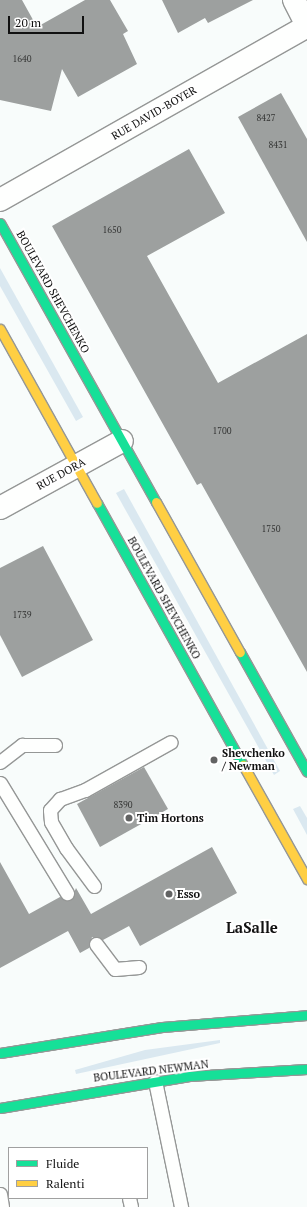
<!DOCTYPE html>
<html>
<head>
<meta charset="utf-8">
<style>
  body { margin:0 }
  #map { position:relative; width:307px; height:1207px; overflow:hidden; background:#f8fcfb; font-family:"PT Serif",serif }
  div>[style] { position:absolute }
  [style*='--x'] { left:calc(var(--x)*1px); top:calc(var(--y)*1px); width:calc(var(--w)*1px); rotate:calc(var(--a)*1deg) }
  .green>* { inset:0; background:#dae8f0 }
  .building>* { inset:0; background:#9da09f }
  .roads { filter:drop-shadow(1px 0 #959796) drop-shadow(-1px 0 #959796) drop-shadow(0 1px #959796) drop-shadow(0 -1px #959796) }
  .lane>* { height:13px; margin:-6.5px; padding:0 6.5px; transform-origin:6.5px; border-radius:6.5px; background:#fefffe }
  .street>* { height:22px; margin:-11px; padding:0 11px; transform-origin:11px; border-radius:11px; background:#fefffe }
  .fast>* { height:9px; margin:-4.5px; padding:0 4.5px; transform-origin:4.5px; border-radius:4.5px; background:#16e098 }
  .slow>* { height:9px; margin:-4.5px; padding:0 4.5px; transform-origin:4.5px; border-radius:4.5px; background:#ffcf43 }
  .dots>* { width:11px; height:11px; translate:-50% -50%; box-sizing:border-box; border:2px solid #fff; border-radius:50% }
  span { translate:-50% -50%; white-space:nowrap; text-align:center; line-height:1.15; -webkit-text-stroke:4px #fff; paint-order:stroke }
  .number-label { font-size:9px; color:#343534 }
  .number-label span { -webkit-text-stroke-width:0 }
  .street-label { font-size:11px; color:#111 }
  .poi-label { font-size:11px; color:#111; font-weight:700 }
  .left { translate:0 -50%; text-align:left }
  .district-label { font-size:15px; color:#111; font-weight:700 }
  .legend { position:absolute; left:8px; top:1147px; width:140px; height:52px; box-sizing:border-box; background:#fff; border:1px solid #a0a0a0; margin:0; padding:5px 7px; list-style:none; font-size:12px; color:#111 }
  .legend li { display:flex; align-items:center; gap:8px; height:20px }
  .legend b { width:20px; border:1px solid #a0a0a0 }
  .scale { position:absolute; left:8px; top:16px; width:76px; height:18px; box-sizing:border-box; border:2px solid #111; border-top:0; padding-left:5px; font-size:12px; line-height:14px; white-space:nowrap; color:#111; -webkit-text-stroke:3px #fff; paint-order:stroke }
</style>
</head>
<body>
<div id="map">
  <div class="green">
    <div style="clip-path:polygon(0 268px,83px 417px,76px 421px,0 286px)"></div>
    <div style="clip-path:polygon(124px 489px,280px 771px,274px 775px,116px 493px)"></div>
    <div style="clip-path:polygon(300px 806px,307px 818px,307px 835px,293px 809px)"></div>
    <div style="clip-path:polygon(220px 1040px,220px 1043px,76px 1074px,75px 1070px,145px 1050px)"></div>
  </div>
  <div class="building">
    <div style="clip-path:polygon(0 0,22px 0,37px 27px,85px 0,110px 0,128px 31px,123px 34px,137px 64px,78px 97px,62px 69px,51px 111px,0 100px)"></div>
    <div style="clip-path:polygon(162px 0,253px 0,208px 23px,205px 18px,178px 33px)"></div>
    <div style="clip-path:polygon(281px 93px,307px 139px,307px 242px,238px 117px)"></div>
    <div style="clip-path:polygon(189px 149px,225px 213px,147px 256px,218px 383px,307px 334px,307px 672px,201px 483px,197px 485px,52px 226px)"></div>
    <div style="clip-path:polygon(43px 546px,93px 640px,22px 677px,0 635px,0 568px)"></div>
    <div style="clip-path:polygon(144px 767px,168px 809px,100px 847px,77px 804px)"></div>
    <div style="clip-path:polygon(212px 847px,237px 893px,140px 946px,129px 926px,103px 940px,92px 937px,89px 948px,80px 953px,68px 931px,0 968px,0 862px,29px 914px,60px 897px,71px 900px,76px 888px,91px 914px)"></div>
  </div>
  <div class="roads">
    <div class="lane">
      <div style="--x:0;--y:762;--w:28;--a:-38"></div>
      <div style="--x:22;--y:745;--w:33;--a:0"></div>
      <div style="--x:0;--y:783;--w:129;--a:58.7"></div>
      <div style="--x:94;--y:886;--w:47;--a:-126.4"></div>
      <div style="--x:66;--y:848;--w:30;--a:-120"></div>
      <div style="--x:51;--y:822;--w:12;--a:-95"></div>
      <div style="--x:50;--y:810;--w:15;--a:-48"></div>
      <div style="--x:60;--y:799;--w:27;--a:-20"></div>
      <div style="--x:85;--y:790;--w:98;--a:-29.2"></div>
      <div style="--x:96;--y:944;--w:31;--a:53"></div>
      <div style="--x:115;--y:969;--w:24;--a:-5"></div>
      <div style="--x:155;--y:1081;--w:129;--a:78.3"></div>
      <div style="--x:0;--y:1194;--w:13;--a:81"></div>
      <div style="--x:129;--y:1198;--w:9;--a:77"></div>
    </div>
    <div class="street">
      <div style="--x:294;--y:0;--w:29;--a:63"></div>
      <div style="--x:0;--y:200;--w:353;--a:-29.5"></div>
      <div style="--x:0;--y:508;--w:139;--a:-28.8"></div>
    </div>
    <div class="fast">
      <div style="--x:0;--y:223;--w:320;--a:60.8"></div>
      <div style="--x:97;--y:503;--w:300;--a:60.9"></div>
      <div style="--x:240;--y:652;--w:137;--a:60.8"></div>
      <div style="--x:0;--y:1053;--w:164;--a:-9.1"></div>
      <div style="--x:162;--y:1027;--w:145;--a:-4.7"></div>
      <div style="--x:0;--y:1108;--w:192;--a:-9.6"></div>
      <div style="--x:189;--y:1076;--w:118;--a:-3.4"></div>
    </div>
    <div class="slow">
      <div style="--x:0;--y:329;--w:199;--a:60.9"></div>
      <div style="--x:156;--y:502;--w:172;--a:60.8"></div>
      <div style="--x:243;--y:765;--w:131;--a:60.7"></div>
    </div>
  </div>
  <div class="dots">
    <div style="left:214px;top:760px;background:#626363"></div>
    <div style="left:129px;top:818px;background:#626363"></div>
    <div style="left:169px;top:894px;background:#626363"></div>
  </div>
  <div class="number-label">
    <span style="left:22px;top:59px">1640</span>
    <span style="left:266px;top:118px">8427</span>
    <span style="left:278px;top:145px">8431</span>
    <span style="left:112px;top:230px">1650</span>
    <span style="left:222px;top:431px">1700</span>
    <span style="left:271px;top:529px">1750</span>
    <span style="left:22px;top:615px">1739</span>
    <span style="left:123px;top:805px">8390</span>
  </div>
  <div class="street-label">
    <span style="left:154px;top:113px;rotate:-30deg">RUE DAVID-BOYER</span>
    <span style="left:53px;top:292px;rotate:61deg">BOULEVARD SHEVCHENKO</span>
    <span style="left:61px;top:474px;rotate:-29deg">RUE DORA</span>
    <span style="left:164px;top:598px;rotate:61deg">BOULEVARD SHEVCHENKO</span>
    <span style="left:151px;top:1071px;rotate:-7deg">BOULEVARD NEWMAN</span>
  </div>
  <div class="poi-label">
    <span class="left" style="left:222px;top:760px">Shevchenko<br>/ Newman</span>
    <span class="left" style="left:137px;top:818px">Tim Hortons</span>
    <span class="left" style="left:177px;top:894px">Esso</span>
  </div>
  <div class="district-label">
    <span style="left:252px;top:928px">LaSalle</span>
  </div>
  <ul class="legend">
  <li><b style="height:5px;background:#16e098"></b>Fluide</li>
  <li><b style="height:5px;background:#ffcf43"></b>Ralenti</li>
  </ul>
  <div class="scale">20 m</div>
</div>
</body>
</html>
